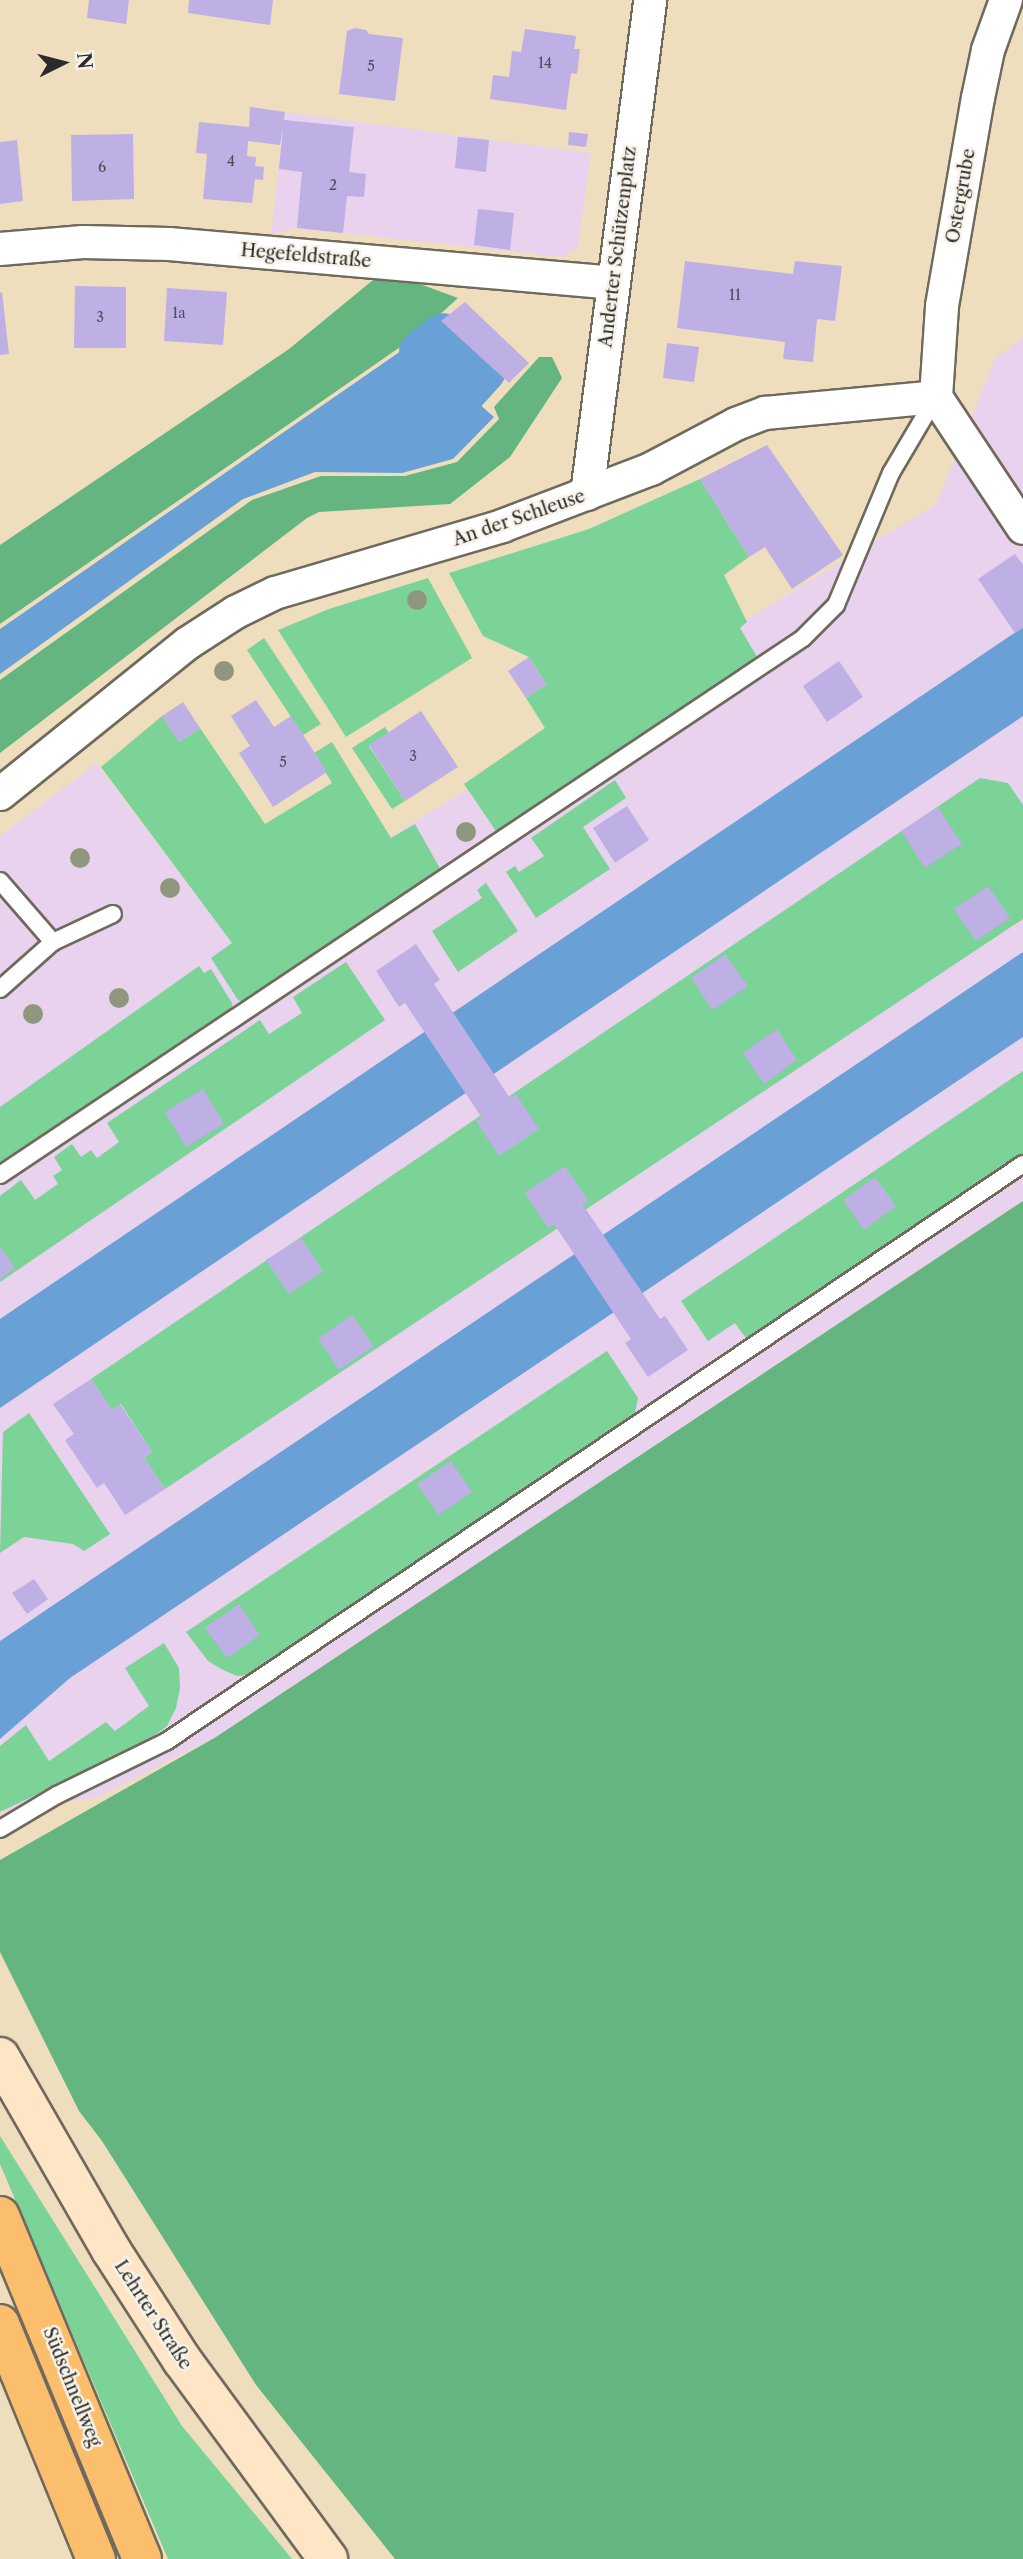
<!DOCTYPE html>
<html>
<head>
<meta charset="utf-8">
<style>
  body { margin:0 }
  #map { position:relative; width:1023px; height:2559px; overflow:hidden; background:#efdebd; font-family:"Libre Caslon Text",serif }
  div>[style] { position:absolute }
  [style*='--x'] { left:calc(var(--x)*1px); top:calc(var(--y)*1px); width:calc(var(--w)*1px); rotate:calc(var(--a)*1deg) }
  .built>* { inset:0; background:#e9d2ed }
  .green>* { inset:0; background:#7bd398 }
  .forest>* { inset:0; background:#64b580 }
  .water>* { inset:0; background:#69a1d7 }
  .canal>* { height:42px; margin:-21px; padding:0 21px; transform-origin:21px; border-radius:21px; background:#69a1d7 }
  .building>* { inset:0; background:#beafe4 }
  .roads { filter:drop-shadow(2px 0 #706a5e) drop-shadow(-2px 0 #706a5e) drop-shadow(0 2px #706a5e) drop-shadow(0 -2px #706a5e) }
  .service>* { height:16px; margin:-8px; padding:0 8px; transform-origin:8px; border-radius:8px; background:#fff }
  .minor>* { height:32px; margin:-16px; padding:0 16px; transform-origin:16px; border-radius:16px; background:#fff }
  .secondary>* { height:38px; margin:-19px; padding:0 19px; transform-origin:19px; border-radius:19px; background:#fde5c5 }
  .trunk>* { height:38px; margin:-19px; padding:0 19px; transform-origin:19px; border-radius:19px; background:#fabe6d }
  .trees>* { width:20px; height:20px; margin:-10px; border-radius:50%; background:#90977f }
  span { translate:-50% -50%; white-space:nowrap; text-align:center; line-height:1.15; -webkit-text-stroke:5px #f7f3e8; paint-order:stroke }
  .number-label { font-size:14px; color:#504c59 }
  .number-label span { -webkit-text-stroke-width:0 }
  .street-label { font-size:18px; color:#2b2b2b }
  .north { position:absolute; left:28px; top:28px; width:70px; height:70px; -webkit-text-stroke:5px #f7f3e8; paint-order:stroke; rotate:84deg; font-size:19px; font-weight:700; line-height:28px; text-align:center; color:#2b2b2b }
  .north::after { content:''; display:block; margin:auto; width:24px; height:32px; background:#2b2b2b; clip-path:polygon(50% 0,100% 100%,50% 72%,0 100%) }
</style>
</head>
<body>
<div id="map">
  <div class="built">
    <div style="clip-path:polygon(285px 112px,591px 153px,578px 247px,562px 257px,297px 228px,271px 235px)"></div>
    <div style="clip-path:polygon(1023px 337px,1023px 1201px,216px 1737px,98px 1797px,0 1813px,0 836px,96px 763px,232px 942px,368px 850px,936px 504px,995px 359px)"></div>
  </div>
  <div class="green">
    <div style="clip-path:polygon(700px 479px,749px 557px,724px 575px,747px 622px,740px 628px,760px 662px,498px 834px,464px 784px,545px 728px,526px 698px,546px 684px,529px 657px,483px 636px,449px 573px,589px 529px)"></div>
    <div style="clip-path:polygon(428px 578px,472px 658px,346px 737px,278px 630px,329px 609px)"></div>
    <div style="clip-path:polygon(264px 638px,321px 724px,303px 735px,247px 650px)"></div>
    <div style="clip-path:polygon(162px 716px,179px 742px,200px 728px,265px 824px,332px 783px,314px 753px,332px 742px,391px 838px,415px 824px,442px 872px,245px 1003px,238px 1000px,211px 958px,232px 943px,101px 767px)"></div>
    <div style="clip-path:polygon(385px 727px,389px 733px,369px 746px,405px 801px,392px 809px,352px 748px)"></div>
    <div style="clip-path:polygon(980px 778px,1008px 783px,1023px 805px,1023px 919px,165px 1489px,144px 1458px,152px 1452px,121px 1404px,112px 1410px,91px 1379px)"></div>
    <div style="clip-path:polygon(615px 780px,626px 798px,583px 827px,610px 869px,536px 918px,506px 872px,515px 866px,519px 872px,544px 856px,531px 838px)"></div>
    <div style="clip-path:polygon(486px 883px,518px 931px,458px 972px,432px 931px,482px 898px,477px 890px)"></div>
    <div style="clip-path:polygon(346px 962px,385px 1020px,0 1282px,0 1196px,21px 1180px,35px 1200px,58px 1184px,53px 1176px,62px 1170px,54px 1157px,72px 1144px,81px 1157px,91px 1150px,97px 1158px,119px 1142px,107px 1123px,260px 1020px,269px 1034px,302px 1013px,293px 997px)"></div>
    <div style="clip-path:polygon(199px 966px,204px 973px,211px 969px,232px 1003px,233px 1011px,0 1162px,0 1107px)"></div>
    <div style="clip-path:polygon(1023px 1071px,1023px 1156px,748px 1341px,735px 1323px,708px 1341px,681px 1301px)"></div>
    <div style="clip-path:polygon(607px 1351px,638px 1398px,634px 1418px,256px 1674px,237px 1676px,223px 1670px,208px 1661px,186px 1632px)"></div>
    <div style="clip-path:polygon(29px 1413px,110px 1534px,84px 1551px,73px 1544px,24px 1537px,0 1553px,3px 1432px)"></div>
    <div style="clip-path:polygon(164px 1643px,179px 1668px,180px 1688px,176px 1708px,167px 1726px,143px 1744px,0 1812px,0 1746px,26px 1725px,49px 1761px,106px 1722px,115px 1731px,149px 1706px,125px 1668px)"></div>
    <div style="clip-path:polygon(0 2136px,182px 2426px,292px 2559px,168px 2559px,0 2164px)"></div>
  </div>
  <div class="forest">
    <div style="clip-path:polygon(384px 271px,458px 298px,416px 336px,0 624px,0 545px,289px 349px)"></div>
    <div style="clip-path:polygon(539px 357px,552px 357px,562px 378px,510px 457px,450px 504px,319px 512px,307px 518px,0 753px,0 680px,252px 500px,321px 476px,405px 476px,457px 462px,499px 419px,494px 407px)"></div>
    <div style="clip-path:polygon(1023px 1201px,1023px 2559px,395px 2559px,256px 2385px,102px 2141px,79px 2111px,0 1952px,0 1860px,216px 1737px)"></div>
  </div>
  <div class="water">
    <div style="clip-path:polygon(411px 344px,494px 417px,453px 459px,402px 473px,315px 472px,243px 499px,0 674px,0 629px)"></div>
    <div style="clip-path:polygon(1023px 627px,1023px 716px,0 1408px,0 1319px)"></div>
    <div style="clip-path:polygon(1023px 952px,1023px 1037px,70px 1678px,0 1739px,0 1641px)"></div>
  </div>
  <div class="canal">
    <div style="--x:420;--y:352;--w:29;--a:-38"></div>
    <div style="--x:466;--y:392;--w:28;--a:-48"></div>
    <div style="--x:401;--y:410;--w:86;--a:-42.2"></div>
  </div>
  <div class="building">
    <div style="clip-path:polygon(89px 0,129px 0,126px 24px,87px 18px)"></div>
    <div style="clip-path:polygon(189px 0,273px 0,270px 25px,188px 13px)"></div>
    <div style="clip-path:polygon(355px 28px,366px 30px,369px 34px,403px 38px,395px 101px,339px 94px,347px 31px)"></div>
    <div style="clip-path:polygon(525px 29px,576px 36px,574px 49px,580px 49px,577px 74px,571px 73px,566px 110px,490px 99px,493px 75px,509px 77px,512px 51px,521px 52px)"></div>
    <div style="clip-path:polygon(250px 107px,285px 112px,284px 120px,354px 127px,349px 172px,366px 174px,364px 197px,347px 196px,343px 233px,297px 228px,302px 172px,279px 169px,283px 128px,280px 145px,248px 141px,247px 156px,256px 157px,255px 166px,264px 167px,263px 180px,255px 179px,252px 203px,203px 199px,207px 154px,196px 153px,199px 122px,249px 127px)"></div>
    <div style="clip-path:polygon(569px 132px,588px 134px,586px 147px,568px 145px)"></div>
    <div style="clip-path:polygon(133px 134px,134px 199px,72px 201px,71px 135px)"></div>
    <div style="clip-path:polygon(458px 137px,489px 140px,486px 172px,455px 168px)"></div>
    <div style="clip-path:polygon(17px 140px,23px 201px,0 204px,0 142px)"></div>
    <div style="clip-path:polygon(478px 209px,514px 213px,510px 250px,474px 245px)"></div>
    <div style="clip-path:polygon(685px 261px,793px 274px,795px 261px,842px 266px,835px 321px,817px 319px,813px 362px,783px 359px,785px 342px,677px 328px)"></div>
    <div style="clip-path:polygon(75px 286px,126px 287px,126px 348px,74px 348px)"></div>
    <div style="clip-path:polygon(167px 288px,227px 292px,223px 345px,164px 341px)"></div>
    <div style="clip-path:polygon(2px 292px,9px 354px,0 355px,0 293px)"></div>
    <div style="clip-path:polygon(465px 302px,529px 363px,509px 383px,441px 321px)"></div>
    <div style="clip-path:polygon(667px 343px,699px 347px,694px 382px,663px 378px)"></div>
    <div style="clip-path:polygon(767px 445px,843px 555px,792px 589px,765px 547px,749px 557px,700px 479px)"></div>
    <div style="clip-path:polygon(1015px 554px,1023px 565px,1023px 628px,1015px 633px,978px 579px)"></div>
    <div style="clip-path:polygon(529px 657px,546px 684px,526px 698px,508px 671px)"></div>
    <div style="clip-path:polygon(839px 661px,863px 697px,827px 722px,803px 686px)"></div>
    <div style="clip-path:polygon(256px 700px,274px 727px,291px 716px,327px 772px,273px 807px,239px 753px,250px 746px,231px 716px)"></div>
    <div style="clip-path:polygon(183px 702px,200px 728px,179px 742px,162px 716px)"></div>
    <div style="clip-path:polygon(421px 711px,458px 767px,405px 801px,369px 745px)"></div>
    <div style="clip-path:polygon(627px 806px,649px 840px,615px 863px,593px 828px)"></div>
    <div style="clip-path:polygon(938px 807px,962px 844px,925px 868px,901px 831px)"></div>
    <div style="clip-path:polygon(988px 886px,1010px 918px,976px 941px,954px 909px)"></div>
    <div style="clip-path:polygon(416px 944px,440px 980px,434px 984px,510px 1098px,516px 1094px,539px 1129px,499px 1156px,476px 1121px,482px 1118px,405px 1003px,399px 1007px,376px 971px)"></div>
    <div style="clip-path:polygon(725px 954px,748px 986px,713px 1010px,691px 978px)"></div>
    <div style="clip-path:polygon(777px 1029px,797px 1060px,764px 1084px,743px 1053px)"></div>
    <div style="clip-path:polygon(203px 1089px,224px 1124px,186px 1147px,165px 1112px)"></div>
    <div style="clip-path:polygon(565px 1166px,589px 1201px,583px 1205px,660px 1319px,665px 1316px,688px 1350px,648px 1377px,625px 1343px,631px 1339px,554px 1224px,548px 1228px,525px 1193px)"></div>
    <div style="clip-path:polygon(875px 1177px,896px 1206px,864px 1230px,843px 1200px)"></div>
    <div style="clip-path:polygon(301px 1238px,323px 1271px,289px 1294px,266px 1260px)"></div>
    <div style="clip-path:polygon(0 1247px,15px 1268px,0 1279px)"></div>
    <div style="clip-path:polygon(352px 1315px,374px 1346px,339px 1370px,318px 1338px)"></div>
    <div style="clip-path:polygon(91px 1379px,112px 1410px,120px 1404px,152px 1452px,144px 1458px,165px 1489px,125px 1515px,104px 1483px,97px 1488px,65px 1440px,74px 1434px,53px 1404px)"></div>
    <div style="clip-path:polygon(451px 1461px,472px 1492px,439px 1515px,417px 1484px)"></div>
    <div style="clip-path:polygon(34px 1579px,48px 1599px,27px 1614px,12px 1593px)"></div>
    <div style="clip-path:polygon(239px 1604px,260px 1635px,227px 1658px,205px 1628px)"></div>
  </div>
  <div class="roads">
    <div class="service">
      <div style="--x:0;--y:881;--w:81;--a:49"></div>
      <div style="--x:0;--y:989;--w:71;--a:-41.6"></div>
      <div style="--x:53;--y:942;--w:66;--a:-25"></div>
      <div style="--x:0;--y:1175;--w:966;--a:-33.77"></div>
      <div style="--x:803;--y:638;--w:47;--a:-45"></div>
      <div style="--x:836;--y:605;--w:143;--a:-67.4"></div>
      <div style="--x:891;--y:473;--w:88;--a:-59.4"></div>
      <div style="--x:0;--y:1829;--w:66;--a:-30.8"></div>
      <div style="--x:57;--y:1795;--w:123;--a:-26.1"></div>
      <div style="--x:167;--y:1741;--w:1032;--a:-33.98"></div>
    </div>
    <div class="minor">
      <div style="--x:0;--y:249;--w:83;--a:-4.8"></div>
      <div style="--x:83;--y:242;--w:86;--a:1.3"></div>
      <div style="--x:169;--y:244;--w:445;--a:5"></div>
      <div style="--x:936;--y:397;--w:91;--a:-86.2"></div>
      <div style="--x:942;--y:306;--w:211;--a:-80.2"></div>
      <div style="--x:978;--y:98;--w:49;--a:-78.2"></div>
      <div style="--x:988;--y:50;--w:53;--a:-70.2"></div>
      <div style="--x:936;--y:397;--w:157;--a:56.4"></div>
      <div style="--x:587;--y:494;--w:498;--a:-82.7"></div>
      <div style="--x:0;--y:794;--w:241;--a:-38.8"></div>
      <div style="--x:188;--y:643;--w:57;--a:-32.9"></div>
      <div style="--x:236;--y:612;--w:43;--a:-26"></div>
      <div style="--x:275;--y:593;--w:237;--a:-16.4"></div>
      <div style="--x:502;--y:526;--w:160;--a:-20.9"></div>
      <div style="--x:651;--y:469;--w:96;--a:-27.9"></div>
      <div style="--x:736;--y:424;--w:31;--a:-21"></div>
      <div style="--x:765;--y:413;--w:172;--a:-5.3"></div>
    </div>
    <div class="secondary">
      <div style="--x:0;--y:2057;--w:223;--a:60.1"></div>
      <div style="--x:111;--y:2250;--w:131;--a:57.2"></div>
      <div style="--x:182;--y:2360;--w:247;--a:53.7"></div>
    </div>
    <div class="trunk">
      <div style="--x:0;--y:2216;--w:371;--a:67.5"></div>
      <div style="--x:0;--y:2324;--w:254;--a:67.8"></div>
    </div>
  </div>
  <div class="trees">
    <div style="left:417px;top:600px"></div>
    <div style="left:224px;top:671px"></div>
    <div style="left:466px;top:832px"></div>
    <div style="left:80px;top:858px"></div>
    <div style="left:170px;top:888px"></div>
    <div style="left:119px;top:998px"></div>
    <div style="left:33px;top:1014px"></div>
  </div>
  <div class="number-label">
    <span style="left:545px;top:63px">14</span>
    <span style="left:371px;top:66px">5</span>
    <span style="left:231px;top:161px">4</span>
    <span style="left:102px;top:167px">6</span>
    <span style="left:333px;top:185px">2</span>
    <span style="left:735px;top:295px">11</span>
    <span style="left:179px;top:313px">1a</span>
    <span style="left:100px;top:317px">3</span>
    <span style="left:413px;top:756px">3</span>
    <span style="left:283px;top:762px">5</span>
  </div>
  <div class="street-label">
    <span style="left:961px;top:196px;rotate:-80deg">Ostergrube</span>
    <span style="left:618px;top:247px;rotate:-83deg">Anderter Schützenplatz</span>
    <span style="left:306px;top:256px;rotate:5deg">Hegefeldstraße</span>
    <span style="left:519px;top:518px;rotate:-19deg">An der Schleuse</span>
    <span style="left:153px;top:2315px;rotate:57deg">Lehrter Straße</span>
    <span style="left:72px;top:2387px;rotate:68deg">Südschnellweg</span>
  </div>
  <div class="north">N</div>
</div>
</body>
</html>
